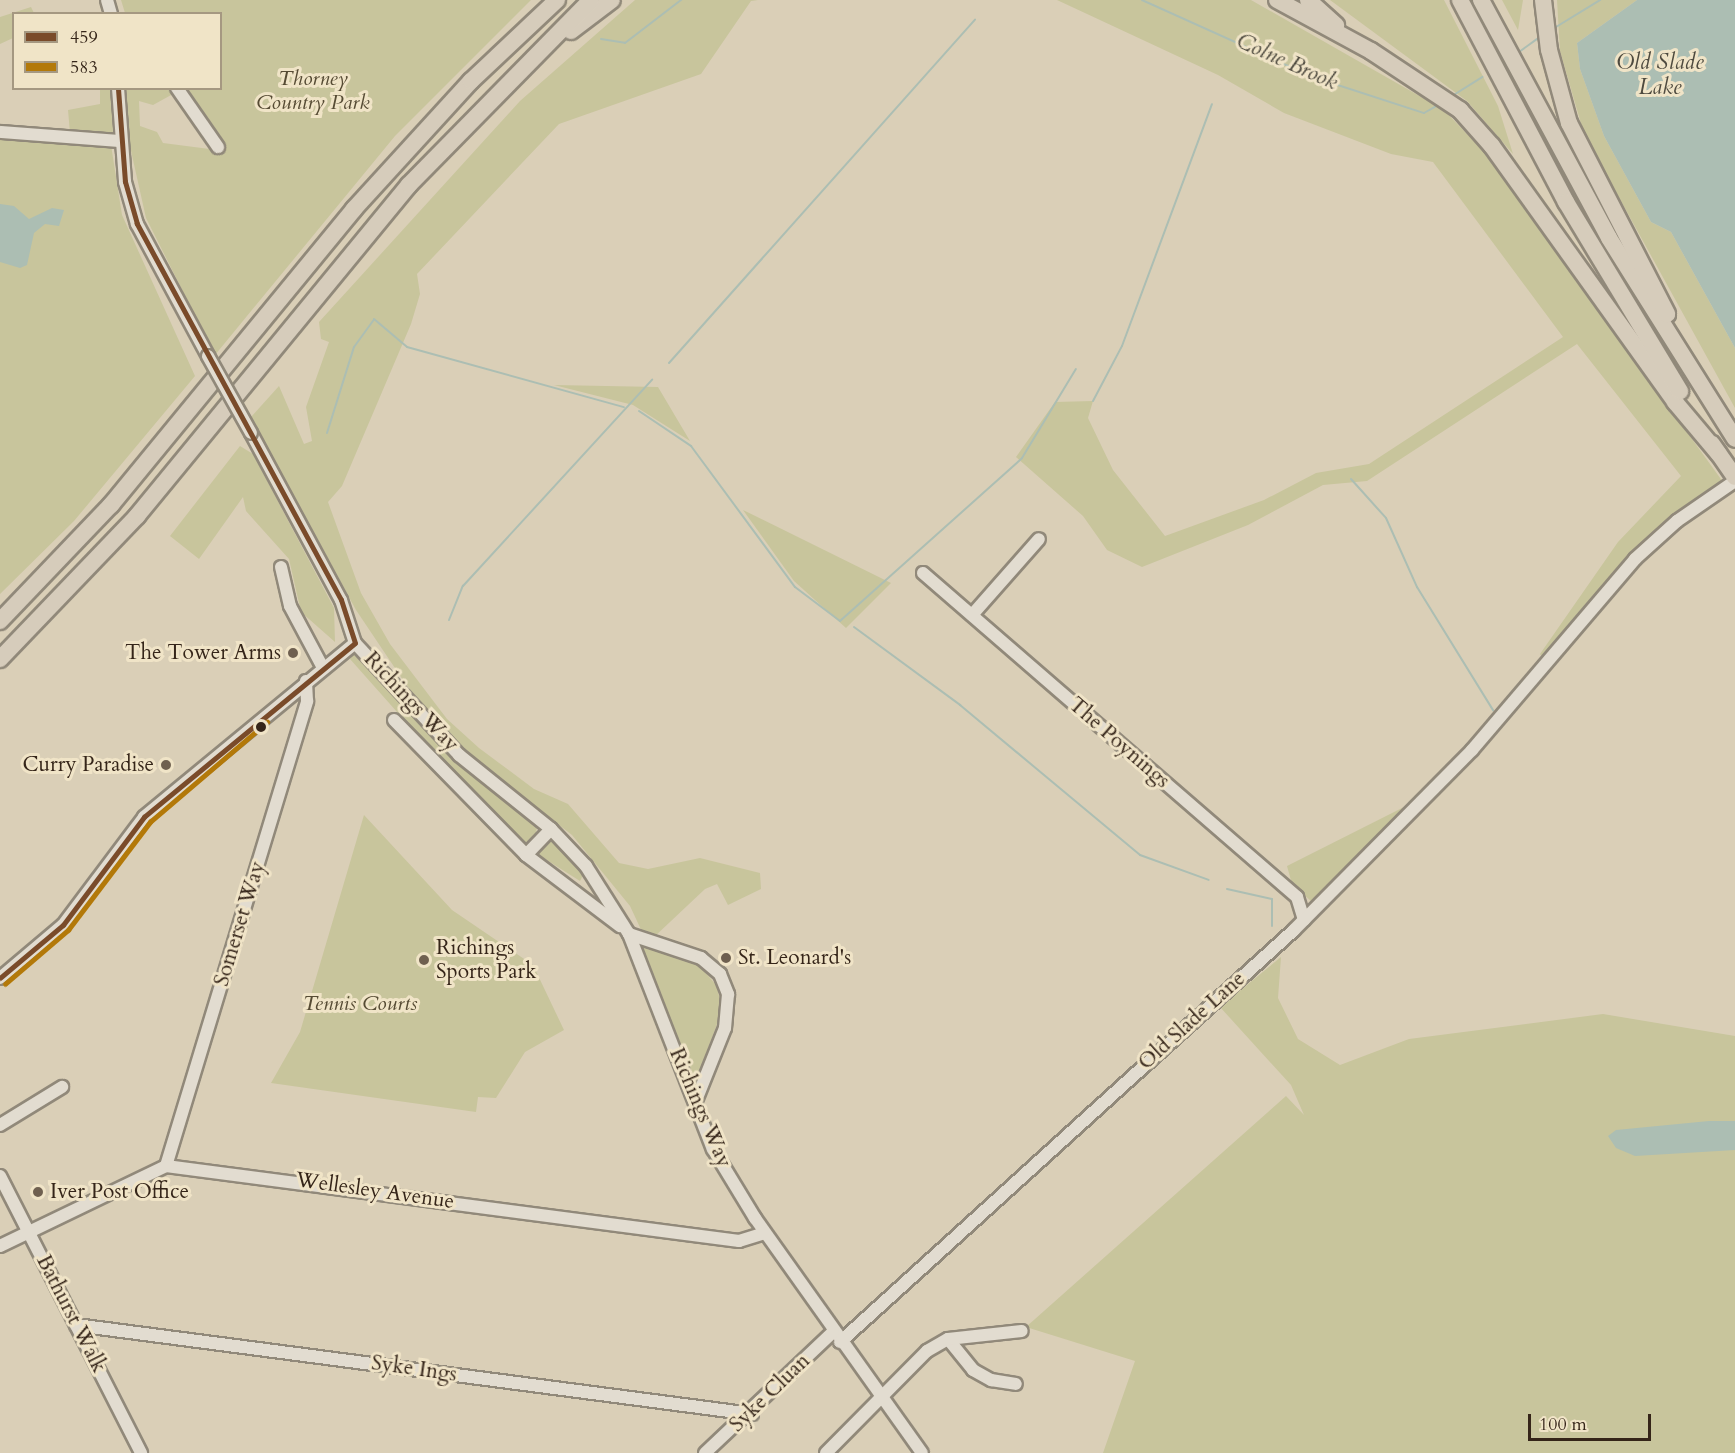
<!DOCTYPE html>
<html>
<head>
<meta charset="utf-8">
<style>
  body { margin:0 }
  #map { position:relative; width:1735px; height:1453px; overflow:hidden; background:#dacfb7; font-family:Cardo,serif }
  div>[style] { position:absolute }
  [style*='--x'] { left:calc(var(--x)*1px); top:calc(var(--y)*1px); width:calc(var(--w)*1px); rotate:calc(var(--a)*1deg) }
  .green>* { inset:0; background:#c8c59c }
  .water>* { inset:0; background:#acbeb3 }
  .stream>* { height:2px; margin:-1px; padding:0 1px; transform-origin:1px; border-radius:1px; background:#acbeb3 }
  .roads { filter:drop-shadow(2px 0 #91897a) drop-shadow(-2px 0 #91897a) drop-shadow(0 2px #91897a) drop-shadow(0 -2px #91897a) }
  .minor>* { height:12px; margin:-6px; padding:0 6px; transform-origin:6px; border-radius:6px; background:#e2dcd0 }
  .highway>* { height:16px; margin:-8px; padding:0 8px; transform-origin:8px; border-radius:8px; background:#d6ccbb }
  .bridges { filter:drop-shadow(2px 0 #91897a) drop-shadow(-2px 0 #91897a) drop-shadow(0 2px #91897a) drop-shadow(0 -2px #91897a) }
  .minor-bridge>* { height:12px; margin:-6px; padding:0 6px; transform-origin:6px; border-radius:6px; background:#e2dcd0 }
  .bus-1>* { height:4.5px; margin:-2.25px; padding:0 2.25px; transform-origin:2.25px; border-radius:2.25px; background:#7a4b2a }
  .bus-2>* { height:4.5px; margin:-2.25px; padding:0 2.25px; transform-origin:2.25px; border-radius:2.25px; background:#b37909 }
  .dots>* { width:16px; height:16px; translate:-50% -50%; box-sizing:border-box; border:3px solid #f0e4c7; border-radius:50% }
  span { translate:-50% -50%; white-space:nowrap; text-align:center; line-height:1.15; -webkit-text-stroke:6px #f0e4c7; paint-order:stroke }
  .park-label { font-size:21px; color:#564b34; font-style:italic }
  .poi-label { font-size:21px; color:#352519 }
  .right { translate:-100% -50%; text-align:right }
  .left { translate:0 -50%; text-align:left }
  .street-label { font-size:21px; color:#352519 }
  .water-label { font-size:22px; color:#4e4a3f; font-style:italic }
  .legend { position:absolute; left:12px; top:12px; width:210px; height:78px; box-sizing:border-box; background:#f0e4c7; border:2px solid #a59881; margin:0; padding:8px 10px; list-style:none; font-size:18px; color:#352519 }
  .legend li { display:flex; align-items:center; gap:12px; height:30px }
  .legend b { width:30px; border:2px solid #a59881 }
  .scale { position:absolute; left:1528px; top:1414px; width:123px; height:27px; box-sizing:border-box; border:3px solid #352519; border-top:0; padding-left:8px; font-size:18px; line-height:21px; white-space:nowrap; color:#352519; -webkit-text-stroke:4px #f0e4c7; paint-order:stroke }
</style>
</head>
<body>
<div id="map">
  <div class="green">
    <div style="clip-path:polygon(121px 0,531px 0,395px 136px,215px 355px,146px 218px,129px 142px,126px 89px,169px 89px,173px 94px,153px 105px,139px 101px,140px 126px,157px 132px,163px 143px,225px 151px,185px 89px,220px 88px,220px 14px,125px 13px)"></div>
    <div style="clip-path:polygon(635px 0,758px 0,751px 1px,701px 74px,559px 124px,417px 274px,420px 294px,411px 324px,342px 486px,328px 502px,361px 593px,390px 644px,447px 719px,479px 748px,534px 789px,568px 804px,619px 863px,648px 869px,700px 858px,760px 873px,761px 889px,728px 905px,717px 884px,705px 889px,653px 938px,644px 936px,630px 906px,572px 835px,461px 750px,407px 686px,356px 610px,251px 417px,279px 386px,304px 444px,312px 441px,306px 407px,329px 342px,321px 339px,319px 322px,520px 101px)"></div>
    <div style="clip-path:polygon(1057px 0,1251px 0,1444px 110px,1487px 155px,1723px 482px,1666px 522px,1543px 659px,1540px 654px,1618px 542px,1681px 476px,1577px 344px,1367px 481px,1323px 485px,1248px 525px,1142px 567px,1107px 550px,1083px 516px,1016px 457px,1055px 402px,1093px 401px,1088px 418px,1113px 470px,1165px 536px,1264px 500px,1316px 473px,1369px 464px,1563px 337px,1433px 162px,1391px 154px,1284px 113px,1218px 75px)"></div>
    <div style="clip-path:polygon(1330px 0,1444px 0,1498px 106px,1513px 154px,1467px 101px)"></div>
    <div style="clip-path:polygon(1502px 0,1523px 0,1518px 30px)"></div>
    <div style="clip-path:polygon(1557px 0,1637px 0,1577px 43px,1580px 69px,1604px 136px,1651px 222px,1671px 232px,1735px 348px,1735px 408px,1584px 134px,1560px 51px)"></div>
    <div style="clip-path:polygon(31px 7px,34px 13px,14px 14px,13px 38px,0 44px,0 17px)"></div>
    <div style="clip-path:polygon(100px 89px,112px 89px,113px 136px,70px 133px,68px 110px,100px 104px)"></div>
    <div style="clip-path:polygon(0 139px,111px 145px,122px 215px,195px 376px,74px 521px,0 594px)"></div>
    <div style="clip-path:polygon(554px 385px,658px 387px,690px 441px,633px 405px)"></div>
    <div style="clip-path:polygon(240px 446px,253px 454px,334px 608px,335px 642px,301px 612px,289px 559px,246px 511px,243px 497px,199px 559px,170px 536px)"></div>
    <div style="clip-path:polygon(743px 510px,891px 583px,846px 628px,794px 581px)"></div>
    <div style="clip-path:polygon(356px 648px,400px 703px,537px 824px,536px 837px,522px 844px,429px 748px,350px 659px)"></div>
    <div style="clip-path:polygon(1404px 807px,1318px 899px,1311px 901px,1292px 884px,1287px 866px)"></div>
    <div style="clip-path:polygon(364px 815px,452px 910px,533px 965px,564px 1030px,525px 1052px,496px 1098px,478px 1097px,476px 1112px,271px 1083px,300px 1032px)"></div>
    <div style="clip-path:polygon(549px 835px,585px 871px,580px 881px,534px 852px)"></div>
    <div style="clip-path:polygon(638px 942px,698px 964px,717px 986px,722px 1011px,694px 1085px)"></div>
    <div style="clip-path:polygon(1281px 957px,1278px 998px,1298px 1039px,1340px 1065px,1409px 1039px,1603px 1014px,1735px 1036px,1735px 1453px,1103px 1453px,1135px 1361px,1026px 1327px,1286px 1096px,1304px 1115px,1291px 1085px,1220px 1007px)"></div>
  </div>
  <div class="water">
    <div style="clip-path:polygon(1637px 0,1735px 0,1735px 348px,1671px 232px,1651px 222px,1604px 136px,1580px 69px,1577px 43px)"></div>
    <div style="clip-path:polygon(0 204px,14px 206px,29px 219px,52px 208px,64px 210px,59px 226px,45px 224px,34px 233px,27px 265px,20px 268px,0 262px)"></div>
    <div style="clip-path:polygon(1709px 1121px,1735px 1121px,1735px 1150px,1635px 1156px,1616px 1148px,1608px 1136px,1616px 1130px)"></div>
  </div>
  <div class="stream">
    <div style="--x:1142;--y:0;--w:184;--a:24.3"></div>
    <div style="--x:1310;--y:76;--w:120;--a:18"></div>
    <div style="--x:1424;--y:113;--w:13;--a:-29"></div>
    <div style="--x:1556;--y:27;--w:52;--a:-31.5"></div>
    <div style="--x:601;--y:39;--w:24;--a:9"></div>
    <div style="--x:625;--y:43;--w:71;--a:-37.5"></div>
    <div style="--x:1519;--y:52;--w:22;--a:-36"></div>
    <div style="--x:1452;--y:96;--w:36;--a:-32"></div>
    <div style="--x:669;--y:363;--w:460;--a:-48.3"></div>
    <div style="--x:1093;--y:401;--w:62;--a:-62.2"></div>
    <div style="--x:1122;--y:346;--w:258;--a:-69.6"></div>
    <div style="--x:639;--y:411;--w:63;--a:33.9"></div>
    <div style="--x:691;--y:446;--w:175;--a:53.6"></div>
    <div style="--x:795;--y:587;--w:56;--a:37.1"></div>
    <div style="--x:840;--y:621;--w:244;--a:-41.8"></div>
    <div style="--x:1022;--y:458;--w:104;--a:-58.8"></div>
    <div style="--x:327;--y:433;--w:90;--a:-72.6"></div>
    <div style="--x:354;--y:347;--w:34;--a:-54"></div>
    <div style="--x:374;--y:319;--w:43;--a:40.3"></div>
    <div style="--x:407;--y:347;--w:225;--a:15.5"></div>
    <div style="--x:1351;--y:479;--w:52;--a:48.1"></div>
    <div style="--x:1386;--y:518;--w:76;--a:65.8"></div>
    <div style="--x:1417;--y:587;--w:145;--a:58.3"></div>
    <div style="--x:449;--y:620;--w:37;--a:-68"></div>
    <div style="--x:463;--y:586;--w:280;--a:-47.5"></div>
    <div style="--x:854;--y:627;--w:132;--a:36.3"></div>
    <div style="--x:960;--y:705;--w:234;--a:39.8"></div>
    <div style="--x:1140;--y:855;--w:73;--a:19.9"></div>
    <div style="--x:1227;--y:889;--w:46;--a:12.5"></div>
    <div style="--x:1272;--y:899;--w:27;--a:90"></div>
  </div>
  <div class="roads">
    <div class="minor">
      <div style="--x:107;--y:0;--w:15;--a:74"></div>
      <div style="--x:118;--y:88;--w:94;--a:85.7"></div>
      <div style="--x:125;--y:182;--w:44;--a:74.1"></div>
      <div style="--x:137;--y:224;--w:150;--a:61.7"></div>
      <div style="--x:177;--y:88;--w:72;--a:55.2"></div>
      <div style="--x:0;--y:132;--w:120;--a:4.3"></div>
      <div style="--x:251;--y:433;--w:190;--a:61.7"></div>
      <div style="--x:341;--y:600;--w:45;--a:72"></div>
      <div style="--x:281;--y:567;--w:40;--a:77"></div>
      <div style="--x:290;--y:606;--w:68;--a:61.9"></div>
      <div style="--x:923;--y:573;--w:495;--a:40.9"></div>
      <div style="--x:1297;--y:897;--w:24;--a:73"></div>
      <div style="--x:972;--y:615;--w:101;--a:-48.6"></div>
      <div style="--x:355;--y:643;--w:153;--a:47.1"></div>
      <div style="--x:459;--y:755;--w:118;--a:38.8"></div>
      <div style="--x:551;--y:829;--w:51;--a:46.6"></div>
      <div style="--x:586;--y:866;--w:80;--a:57.7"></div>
      <div style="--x:629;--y:934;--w:231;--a:68.7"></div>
      <div style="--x:713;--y:1149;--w:81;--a:58.7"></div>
      <div style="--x:755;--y:1218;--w:288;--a:54.6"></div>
      <div style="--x:394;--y:720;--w:189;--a:45.6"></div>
      <div style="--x:526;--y:855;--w:118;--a:37.1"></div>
      <div style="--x:526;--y:855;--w:36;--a:-46"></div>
      <div style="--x:629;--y:934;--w:76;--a:18.4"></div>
      <div style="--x:701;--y:958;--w:25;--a:40"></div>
      <div style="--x:720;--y:974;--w:22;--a:68"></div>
      <div style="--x:728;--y:994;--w:34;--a:95"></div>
      <div style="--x:725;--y:1028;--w:81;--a:111.8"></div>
      <div style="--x:0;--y:978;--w:82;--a:-40.1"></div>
      <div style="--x:63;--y:925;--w:135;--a:-53.1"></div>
      <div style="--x:144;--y:817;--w:273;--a:-39.5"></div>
      <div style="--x:0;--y:1125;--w:73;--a:-31.5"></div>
      <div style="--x:166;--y:1166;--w:486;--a:-73.1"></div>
      <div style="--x:307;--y:701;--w:20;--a:-93"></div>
      <div style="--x:0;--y:1176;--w:311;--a:63"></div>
      <div style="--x:0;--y:1246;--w:184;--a:-25.7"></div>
      <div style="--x:166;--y:1166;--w:578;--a:7.46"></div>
      <div style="--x:739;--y:1241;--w:27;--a:-17"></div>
      <div style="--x:76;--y:1325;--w:682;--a:7.5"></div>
      <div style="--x:948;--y:1339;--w:40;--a:51"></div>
      <div style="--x:973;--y:1370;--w:21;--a:29"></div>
      <div style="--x:991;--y:1380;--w:25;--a:9"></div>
      <div style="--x:840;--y:1342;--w:613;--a:-42.22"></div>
      <div style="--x:1294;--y:930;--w:253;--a:-45.3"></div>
      <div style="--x:1472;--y:750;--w:251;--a:-49.5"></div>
      <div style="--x:1635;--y:559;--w:57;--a:-42.1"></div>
      <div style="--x:1677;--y:521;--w:70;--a:-34.6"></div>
      <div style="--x:705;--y:1453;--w:176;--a:-43.4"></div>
      <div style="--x:826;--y:1453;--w:144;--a:-45.3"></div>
      <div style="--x:927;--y:1351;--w:24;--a:-30"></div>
      <div style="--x:948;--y:1339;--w:74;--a:-6.2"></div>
    </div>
    <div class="highway">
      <div style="--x:1277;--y:0;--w:107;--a:28.5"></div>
      <div style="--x:1371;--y:51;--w:107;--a:33.5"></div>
      <div style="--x:1460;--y:110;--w:48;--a:48.4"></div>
      <div style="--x:1492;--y:146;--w:315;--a:54.4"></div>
      <div style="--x:1675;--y:402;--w:67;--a:49.9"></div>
      <div style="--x:1308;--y:0;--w:38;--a:42"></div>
      <div style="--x:1460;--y:0;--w:228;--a:62.3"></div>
      <div style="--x:1566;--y:202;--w:221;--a:58.9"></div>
      <div style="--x:1481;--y:0;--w:270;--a:61.7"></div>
      <div style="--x:1609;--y:238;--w:237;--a:57.9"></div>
      <div style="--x:1543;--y:0;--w:50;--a:83.2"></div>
      <div style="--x:1549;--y:50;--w:76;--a:74.7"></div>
      <div style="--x:1569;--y:123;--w:215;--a:62.8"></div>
      <div style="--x:571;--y:31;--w:51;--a:-37.1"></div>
      <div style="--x:1712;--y:444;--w:40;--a:55.1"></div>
      <div style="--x:0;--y:621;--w:161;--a:-46.3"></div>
      <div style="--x:111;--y:505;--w:383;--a:-50.6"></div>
      <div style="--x:354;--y:209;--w:173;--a:-47.6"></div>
      <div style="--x:471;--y:81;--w:118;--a:-43.3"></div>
      <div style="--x:0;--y:659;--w:198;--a:-46.2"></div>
      <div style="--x:137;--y:516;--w:428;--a:-50.6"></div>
      <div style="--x:409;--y:185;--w:260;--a:-45.5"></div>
    </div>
  </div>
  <div class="bridges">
    <div class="minor-bridge">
      <div style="--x:208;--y:356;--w:88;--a:60.8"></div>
    </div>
  </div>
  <div class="bus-1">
    <div style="--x:0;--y:978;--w:82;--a:-40.1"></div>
    <div style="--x:63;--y:925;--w:135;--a:-53.1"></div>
    <div style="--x:144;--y:817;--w:273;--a:-39.5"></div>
    <div style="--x:355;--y:643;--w:45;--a:-108"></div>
    <div style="--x:341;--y:600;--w:428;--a:-118.5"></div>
    <div style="--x:137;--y:224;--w:44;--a:-105.9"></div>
    <div style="--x:125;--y:182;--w:94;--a:-94.3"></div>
  </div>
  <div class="bus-2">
    <div style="--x:5;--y:984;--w:83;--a:-40.6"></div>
    <div style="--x:68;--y:930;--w:136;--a:-52.8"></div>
    <div style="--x:150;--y:822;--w:154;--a:-40.5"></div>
  </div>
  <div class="dots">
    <div style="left:293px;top:653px;background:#6f6050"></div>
    <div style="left:261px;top:727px;background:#352519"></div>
    <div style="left:166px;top:765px;background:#6f6050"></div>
    <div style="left:726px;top:958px;background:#6f6050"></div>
    <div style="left:424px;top:960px;background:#6f6050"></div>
    <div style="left:38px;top:1192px;background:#6f6050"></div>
  </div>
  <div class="park-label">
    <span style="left:313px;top:91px">Thorney<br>Country Park</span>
    <span style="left:360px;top:1004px">Tennis Courts</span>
  </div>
  <div class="poi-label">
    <span class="right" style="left:281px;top:653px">The Tower Arms</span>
    <span class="right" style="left:154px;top:765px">Curry Paradise</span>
    <span class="left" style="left:436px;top:960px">Richings<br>Sports Park</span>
    <span class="left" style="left:738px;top:958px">St. Leonard's</span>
    <span class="left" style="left:50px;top:1192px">Iver Post Office</span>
  </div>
  <div class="street-label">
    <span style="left:411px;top:702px;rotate:47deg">Richings Way</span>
    <span style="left:1119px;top:743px;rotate:41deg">The Poynings</span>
    <span style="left:240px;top:924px;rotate:-73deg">Somerset Way</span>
    <span style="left:1192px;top:1021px;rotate:-42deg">Old Slade Lane</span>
    <span style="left:700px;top:1108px;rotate:67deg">Richings Way</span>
    <span style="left:375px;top:1191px;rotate:8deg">Wellesley Avenue</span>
    <span style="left:71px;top:1314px;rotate:63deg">Bathurst Walk</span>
    <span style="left:414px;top:1369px;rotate:8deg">Syke Ings</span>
    <span style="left:770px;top:1393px;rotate:-44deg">Syke Cluan</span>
  </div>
  <div class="water-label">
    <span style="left:1287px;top:62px;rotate:24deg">Colne Brook</span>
    <span style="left:1660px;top:75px">Old Slade<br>Lake</span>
  </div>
  <ul class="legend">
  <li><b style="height:8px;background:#7a4b2a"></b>459</li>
  <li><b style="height:8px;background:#b37909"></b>583</li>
  </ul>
  <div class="scale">100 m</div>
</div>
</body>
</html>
